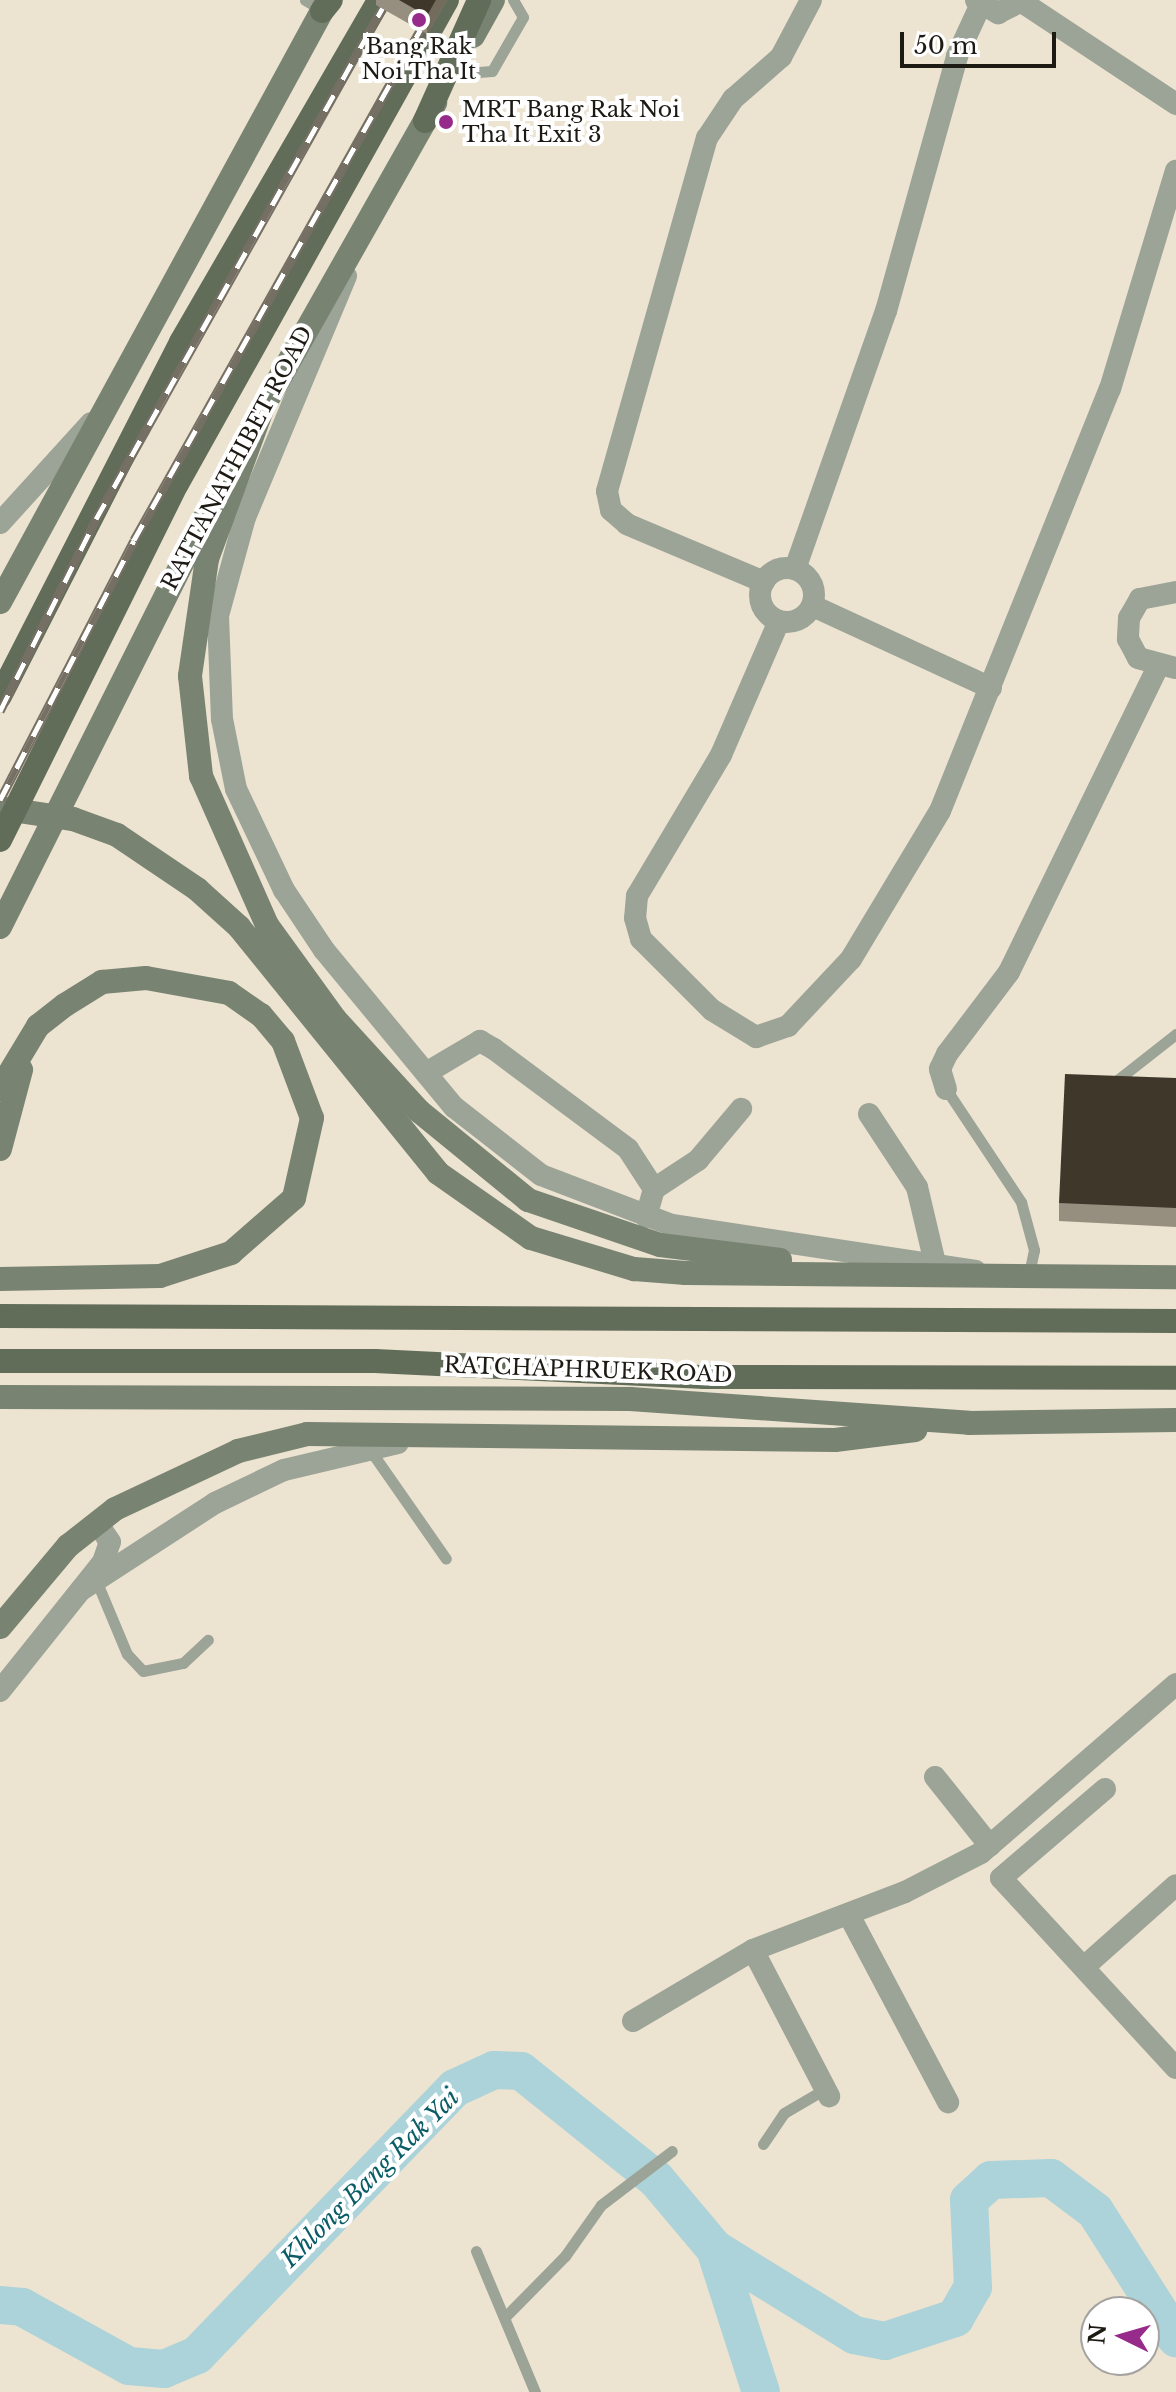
<!DOCTYPE html>
<html>
<head>
<meta charset="utf-8">
<style>
  body { margin:0 }
  #map { position:relative; width:1176px; height:2392px; overflow:hidden; background:#ece3d1; font-family:"Libre Baskerville",serif }
  div>[style] { position:absolute }
  [style*='--x'] { left:calc(var(--x)*1px); top:calc(var(--y)*1px); width:calc(var(--w)*1px); rotate:calc(var(--a)*1deg) }
  .river>* { height:38px; margin:-19px; padding:0 19px; transform-origin:19px; border-radius:19px; background:#acd3d9 }
  .lane>* { height:11px; margin:-5.5px; padding:0 5.5px; transform-origin:5.5px; border-radius:5.5px; background:#9ca397 }
  .street>* { height:22px; margin:-11px; padding:0 11px; transform-origin:11px; border-radius:11px; background:#9ca397 }
  .street>.ring { margin:-11px; padding:0; box-sizing:content-box; background:none; border:22px solid #9ca397; border-radius:50% }
  .secondary>* { height:24px; margin:-12px; padding:0 12px; transform-origin:12px; border-radius:12px; background:#798372 }
  .primary>* { height:24px; margin:-12px; padding:0 12px; transform-origin:12px; border-radius:12px; background:#616d58 }
  .rail>* { height:9px; margin-top:-4.5px; transform-origin:0; background:repeating-linear-gradient(90deg,#fff 0 18px,#756f64 0 36px); box-sizing:border-box; border-block:2px solid #756f64 }
  .wall>* { inset:0; background:#968e7e }
  .shaded-wall>* { inset:0; background:#736b5c }
  .building>* { inset:0; background:#3f382a }
  .dots>* { width:22px; height:22px; translate:-50% -50%; box-sizing:border-box; border:4px solid #fff; border-radius:50% }
  span { translate:-50% -50%; white-space:nowrap; text-align:center; line-height:1.15; -webkit-text-stroke:8px #fff; paint-order:stroke }
  .poi-label { font-size:22px; color:#1d1a14 }
  .left { translate:0 -50%; text-align:left }
  .street-label { font-size:22px; color:#1d1a14 }
  .water-label { font-size:24px; color:#0a5d66; font-style:italic }
  .north { position:absolute; left:1080px; top:2296px; width:80px; height:80px; box-sizing:border-box; background:#fff; border:2px solid #a5a3a1; border-radius:50%; rotate:275deg; font-size:22px; font-weight:700; line-height:32px; text-align:center; color:#1d1a14 }
  .north::after { content:''; display:block; margin:auto; width:28px; height:36px; background:#972b8c; clip-path:polygon(50% 0,100% 100%,50% 72%,0 100%) }
  .scale { position:absolute; left:900px; top:32px; width:156px; height:36px; box-sizing:border-box; border:4px solid #1d1a14; border-top:0; padding-left:10px; font-size:24px; line-height:28px; white-space:nowrap; color:#1d1a14; -webkit-text-stroke:6px #fff; paint-order:stroke }
</style>
</head>
<body>
<div id="map">
  <div class="river">
    <div style="--x:715;--y:2249;--w:163;--a:31.7"></div>
    <div style="--x:854;--y:2335;--w:32;--a:11"></div>
    <div style="--x:885;--y:2341;--w:74;--a:-18.2"></div>
    <div style="--x:955;--y:2318;--w:36;--a:-60"></div>
    <div style="--x:973;--y:2287;--w:87;--a:-92.6"></div>
    <div style="--x:969;--y:2200;--w:30;--a:-42"></div>
    <div style="--x:991;--y:2180;--w:60;--a:-1.9"></div>
    <div style="--x:1051;--y:2178;--w:55;--a:36.9"></div>
    <div style="--x:1095;--y:2211;--w:151;--a:57.5"></div>
    <div style="--x:0;--y:2305;--w:22;--a:5"></div>
    <div style="--x:22;--y:2307;--w:122;--a:28.9"></div>
    <div style="--x:129;--y:2366;--w:35;--a:5"></div>
    <div style="--x:164;--y:2369;--w:36;--a:-23"></div>
    <div style="--x:197;--y:2355;--w:371;--a:-46"></div>
    <div style="--x:455;--y:2088;--w:43;--a:-24.8"></div>
    <div style="--x:494;--y:2070;--w:27;--a:2"></div>
    <div style="--x:521;--y:2071;--w:173;--a:38.7"></div>
    <div style="--x:656;--y:2179;--w:92;--a:49.9"></div>
    <div style="--x:715;--y:2249;--w:150;--a:72.2"></div>
  </div>
  <div class="lane">
    <div style="--x:305;--y:0;--w:20;--a:30"></div>
    <div style="--x:451;--y:74;--w:41;--a:-4.2"></div>
    <div style="--x:492;--y:71;--w:62;--a:-60.1"></div>
    <div style="--x:523;--y:17;--w:20;--a:-120"></div>
    <div style="--x:1116;--y:1081;--w:76;--a:-38.1"></div>
    <div style="--x:946;--y:1089;--w:136;--a:56.4"></div>
    <div style="--x:1021;--y:1202;--w:50;--a:74.8"></div>
    <div style="--x:1034;--y:1250;--w:25;--a:102"></div>
    <div style="--x:368;--y:1447;--w:136;--a:55.1"></div>
    <div style="--x:96;--y:1580;--w:80;--a:67.3"></div>
    <div style="--x:127;--y:1654;--w:23;--a:47"></div>
    <div style="--x:143;--y:1671;--w:41;--a:-11.3"></div>
    <div style="--x:183;--y:1663;--w:34;--a:-43"></div>
    <div style="--x:763;--y:2144;--w:37;--a:-56"></div>
    <div style="--x:784;--y:2113;--w:48;--a:-30.3"></div>
    <div style="--x:476;--y:2251;--w:153;--a:67.3"></div>
    <div style="--x:505;--y:2317;--w:86;--a:-45.5"></div>
    <div style="--x:565;--y:2256;--w:62;--a:-54.8"></div>
    <div style="--x:601;--y:2205;--w:89;--a:-37.3"></div>
  </div>
  <div class="street">
    <div style="--x:976;--y:0;--w:26;--a:31"></div>
    <div style="--x:998;--y:13;--w:28;--a:-27"></div>
    <div style="--x:1022;--y:2;--w:185;--a:33.5"></div>
    <div style="--x:346;--y:276;--w:261;--a:112.7"></div>
    <div style="--x:245;--y:517;--w:103;--a:105.3"></div>
    <div style="--x:218;--y:616;--w:103;--a:87.8"></div>
    <div style="--x:222;--y:719;--w:71;--a:78.7"></div>
    <div style="--x:236;--y:789;--w:112;--a:64.6"></div>
    <div style="--x:284;--y:890;--w:72;--a:56.3"></div>
    <div style="--x:324;--y:950;--w:204;--a:50.4"></div>
    <div style="--x:454;--y:1107;--w:110;--a:38"></div>
    <div style="--x:541;--y:1175;--w:140;--a:20.9"></div>
    <div style="--x:672;--y:1225;--w:307;--a:8.6"></div>
    <div style="--x:0;--y:523;--w:135;--a:-47.7"></div>
    <div class="ring" style="left:760px;top:568px;width:32px;height:32px"></div>
    <div style="--x:795;--y:569;--w:274;--a:-70.6"></div>
    <div style="--x:886;--y:311;--w:265;--a:-74.4"></div>
    <div style="--x:957;--y:56;--w:55;--a:-65.3"></div>
    <div style="--x:764;--y:582;--w:149;--a:-157.1"></div>
    <div style="--x:627;--y:524;--w:21;--a:-139"></div>
    <div style="--x:611;--y:510;--w:19;--a:-102"></div>
    <div style="--x:607;--y:491;--w:367;--a:-74.2"></div>
    <div style="--x:707;--y:138;--w:47;--a:-56.3"></div>
    <div style="--x:733;--y:99;--w:64;--a:-41.2"></div>
    <div style="--x:781;--y:57;--w:64;--a:-62.2"></div>
    <div style="--x:1176;--y:592;--w:37;--a:169"></div>
    <div style="--x:1140;--y:599;--w:22;--a:120"></div>
    <div style="--x:1129;--y:618;--w:21;--a:93"></div>
    <div style="--x:1128;--y:639;--w:21;--a:62"></div>
    <div style="--x:1138;--y:658;--w:39;--a:15"></div>
    <div style="--x:813;--y:606;--w:196;--a:24.7"></div>
    <div style="--x:779;--y:621;--w:146;--a:113.4"></div>
    <div style="--x:721;--y:755;--w:164;--a:120.8"></div>
    <div style="--x:637;--y:896;--w:22;--a:95"></div>
    <div style="--x:635;--y:918;--w:22;--a:74"></div>
    <div style="--x:641;--y:939;--w:100;--a:45"></div>
    <div style="--x:712;--y:1010;--w:52;--a:31.5"></div>
    <div style="--x:756;--y:1037;--w:34;--a:-19"></div>
    <div style="--x:788;--y:1026;--w:92;--a:-46.8"></div>
    <div style="--x:851;--y:959;--w:173;--a:-59"></div>
    <div style="--x:940;--y:811;--w:455;--a:-68.1"></div>
    <div style="--x:1110;--y:389;--w:228;--a:-73.2"></div>
    <div style="--x:426;--y:1073;--w:63;--a:-30.7"></div>
    <div style="--x:480;--y:1041;--w:16;--a:30"></div>
    <div style="--x:494;--y:1049;--w:167;--a:36.7"></div>
    <div style="--x:628;--y:1149;--w:48;--a:57"></div>
    <div style="--x:654;--y:1189;--w:29;--a:106"></div>
    <div style="--x:946;--y:1089;--w:21;--a:-107"></div>
    <div style="--x:940;--y:1069;--w:17;--a:-65"></div>
    <div style="--x:947;--y:1054;--w:103;--a:-52.9"></div>
    <div style="--x:1009;--y:972;--w:338;--a:-64"></div>
    <div style="--x:869;--y:1114;--w:87;--a:56.7"></div>
    <div style="--x:917;--y:1187;--w:74;--a:76.7"></div>
    <div style="--x:654;--y:1189;--w:53;--a:-33.4"></div>
    <div style="--x:698;--y:1160;--w:67;--a:-49.9"></div>
    <div style="--x:81;--y:1590;--w:160;--a:-33"></div>
    <div style="--x:215;--y:1503;--w:76;--a:-25.6"></div>
    <div style="--x:284;--y:1470;--w:117;--a:-13.3"></div>
    <div style="--x:0;--y:1691;--w:165;--a:-51.4"></div>
    <div style="--x:103;--y:1562;--w:21;--a:-71"></div>
    <div style="--x:110;--y:1542;--w:23;--a:-124"></div>
    <div style="--x:935;--y:1777;--w:88;--a:51.4"></div>
    <div style="--x:1105;--y:1789;--w:137;--a:139.4"></div>
    <div style="--x:1001;--y:1878;--w:258;--a:47.4"></div>
    <div style="--x:849;--y:1915;--w:212;--a:62.1"></div>
    <div style="--x:753;--y:1950;--w:165;--a:62.5"></div>
    <div style="--x:1084;--y:1967;--w:123;--a:-41.7"></div>
    <div style="--x:633;--y:2021;--w:139;--a:-30.6"></div>
    <div style="--x:753;--y:1950;--w:163;--a:-20.9"></div>
    <div style="--x:905;--y:1892;--w:85;--a:-27.2"></div>
    <div style="--x:981;--y:1853;--w:258;--a:-40.9"></div>
  </div>
  <div class="secondary">
    <div style="--x:473;--y:36;--w:41;--a:-60.9"></div>
    <div style="--x:264;--y:404;--w:165;--a:110.2"></div>
    <div style="--x:207;--y:559;--w:118;--a:98.3"></div>
    <div style="--x:190;--y:676;--w:101;--a:83.7"></div>
    <div style="--x:201;--y:776;--w:163;--a:66.1"></div>
    <div style="--x:267;--y:925;--w:116;--a:54.1"></div>
    <div style="--x:335;--y:1019;--w:125;--a:47.6"></div>
    <div style="--x:419;--y:1111;--w:141;--a:39.2"></div>
    <div style="--x:528;--y:1200;--w:139;--a:18.8"></div>
    <div style="--x:660;--y:1245;--w:121;--a:7.1"></div>
    <div style="--x:258;--y:416;--w:360;--a:-60.5"></div>
    <div style="--x:0;--y:602;--w:686;--a:-61.42"></div>
    <div style="--x:0;--y:808;--w:74;--a:8.6"></div>
    <div style="--x:73;--y:819;--w:47;--a:20"></div>
    <div style="--x:117;--y:835;--w:97;--a:34"></div>
    <div style="--x:197;--y:889;--w:57;--a:42.1"></div>
    <div style="--x:239;--y:927;--w:316;--a:51"></div>
    <div style="--x:438;--y:1173;--w:113;--a:35"></div>
    <div style="--x:531;--y:1238;--w:108;--a:16.8"></div>
    <div style="--x:634;--y:1269;--w:52;--a:4.4"></div>
    <div style="--x:686;--y:1273;--w:490;--a:0.5"></div>
    <div style="--x:0;--y:927;--w:475;--a:-63.4"></div>
    <div style="--x:0;--y:1089;--w:74;--a:-58.9"></div>
    <div style="--x:38;--y:1026;--w:34;--a:-38"></div>
    <div style="--x:65;--y:1005;--w:44;--a:-31.9"></div>
    <div style="--x:102;--y:982;--w:44;--a:-5.2"></div>
    <div style="--x:146;--y:978;--w:84;--a:10.2"></div>
    <div style="--x:229;--y:993;--w:39;--a:35"></div>
    <div style="--x:261;--y:1015;--w:34;--a:50"></div>
    <div style="--x:283;--y:1041;--w:82;--a:69.4"></div>
    <div style="--x:312;--y:1118;--w:82;--a:102.7"></div>
    <div style="--x:294;--y:1198;--w:84;--a:138.9"></div>
    <div style="--x:231;--y:1253;--w:75;--a:162.1"></div>
    <div style="--x:160;--y:1276;--w:160;--a:178.9"></div>
    <div style="--x:0;--y:1149;--w:82;--a:-75.1"></div>
    <div style="--x:0;--y:1397;--w:630;--a:0.18"></div>
    <div style="--x:630;--y:1399;--w:340;--a:4"></div>
    <div style="--x:969;--y:1423;--w:207;--a:-0.8"></div>
    <div style="--x:0;--y:1627;--w:106;--a:-50"></div>
    <div style="--x:68;--y:1546;--w:60;--a:-38.2"></div>
    <div style="--x:115;--y:1509;--w:136;--a:-25.2"></div>
    <div style="--x:238;--y:1451;--w:71;--a:-13.8"></div>
    <div style="--x:307;--y:1434;--w:528;--a:0.65"></div>
    <div style="--x:835;--y:1440;--w:81;--a:-7.1"></div>
  </div>
  <div class="primary">
    <div style="--x:322;--y:11;--w:14;--a:-51"></div>
    <div style="--x:425;--y:121;--w:133;--a:-65.9"></div>
    <div style="--x:0;--y:696;--w:398;--a:-62.9"></div>
    <div style="--x:181;--y:342;--w:395;--a:-59.9"></div>
    <div style="--x:0;--y:840;--w:398;--a:-63.6"></div>
    <div style="--x:177;--y:484;--w:554;--a:-60.84"></div>
    <div style="--x:0;--y:1316;--w:1176;--a:0.24"></div>
    <div style="--x:0;--y:1361;--w:375;--a:0"></div>
    <div style="--x:375;--y:1361;--w:330;--a:2.8"></div>
    <div style="--x:705;--y:1377;--w:471;--a:0.1"></div>
  </div>
  <div class="rail">
    <div style="--x:0;--y:711;--w:215;--a:-63.4"></div>
    <div style="--x:96;--y:519;--w:595;--a:-60.72"></div>
    <div style="--x:0;--y:800;--w:292;--a:-62.7"></div>
    <div style="--x:134;--y:540;--w:619;--a:-60.7"></div>
  </div>
  <div class="wall">
    <div style="clip-path:polygon(376px 0,447px 0,427px 34px,376px 5px)"></div>
    <div style="clip-path:polygon(1176px 1078px,1176px 1227px,1059px 1221px,1059px 1203px)"></div>
  </div>
  <div class="shaded-wall">
    <div style="clip-path:polygon(436px 0,447px 0,427px 34px,427px 16px)"></div>
  </div>
  <div class="building">
    <div style="clip-path:polygon(399px 0,436px 0,427px 16px)"></div>
    <div style="clip-path:polygon(1065px 1074px,1176px 1078px,1176px 1208px,1059px 1203px)"></div>
  </div>
  <div class="dots">
    <div style="left:419px;top:20px;background:#972b8c"></div>
    <div style="left:446px;top:122px;background:#972b8c"></div>
  </div>
  <div class="poi-label">
    <span style="left:419px;top:59px">Bang Rak<br>Noi Tha It</span>
    <span class="left" style="left:462px;top:122px">MRT Bang Rak Noi<br>Tha It Exit 3</span>
  </div>
  <div class="street-label">
    <span style="left:237px;top:458px;rotate:-62deg">RATTANATHIBET ROAD</span>
    <span style="left:588px;top:1370px;rotate:2deg">RATCHAPHRUEK ROAD</span>
  </div>
  <div class="water-label">
    <span style="left:370px;top:2178px;rotate:-45deg">Khlong Bang Rak Yai</span>
  </div>
  <div class="north">N</div>
  <div class="scale">50 m</div>
</div>
</body>
</html>
